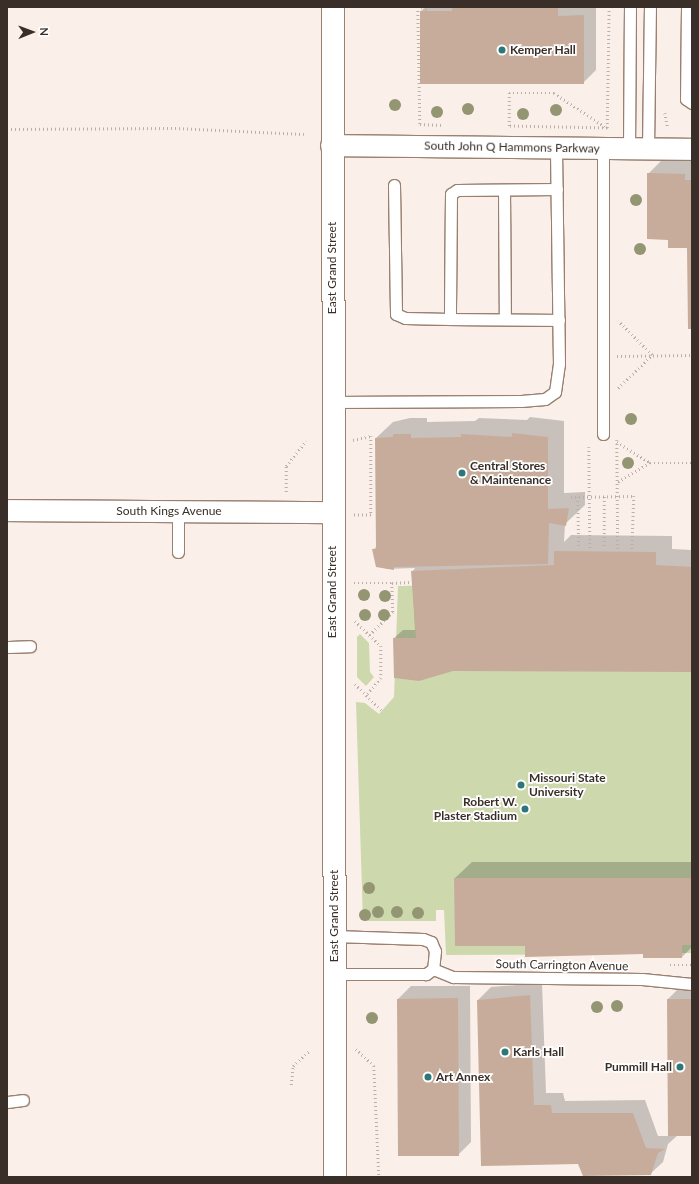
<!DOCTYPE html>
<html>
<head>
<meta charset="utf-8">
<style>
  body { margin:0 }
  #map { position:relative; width:699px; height:1184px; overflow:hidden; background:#fbf0e9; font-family:Lato,sans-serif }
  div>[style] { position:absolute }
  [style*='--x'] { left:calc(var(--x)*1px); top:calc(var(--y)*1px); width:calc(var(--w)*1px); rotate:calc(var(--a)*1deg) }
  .green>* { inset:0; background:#cdd9ad }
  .shadow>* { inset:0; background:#0003 }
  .building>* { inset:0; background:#c7ac9b }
  .path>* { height:2.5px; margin-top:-1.25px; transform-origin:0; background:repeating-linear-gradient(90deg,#baafa9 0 1px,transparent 0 4px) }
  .roads { filter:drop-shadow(1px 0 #998070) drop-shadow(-1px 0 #998070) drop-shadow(0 1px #998070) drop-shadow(0 -1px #998070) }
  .service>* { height:11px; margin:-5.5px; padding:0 5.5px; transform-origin:5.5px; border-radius:5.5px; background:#fff }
  .minor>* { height:21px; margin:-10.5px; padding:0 10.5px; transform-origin:10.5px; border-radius:10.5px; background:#fff }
  .secondary>* { height:22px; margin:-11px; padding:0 11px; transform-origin:11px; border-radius:11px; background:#fff }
  .trees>* { width:12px; height:12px; margin:-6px; border-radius:50%; background:#949673 }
  .dots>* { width:11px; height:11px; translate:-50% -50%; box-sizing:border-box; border:2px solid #fff; border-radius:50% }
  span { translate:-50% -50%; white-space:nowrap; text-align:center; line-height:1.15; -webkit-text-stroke:3.5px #fff; paint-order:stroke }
  .poi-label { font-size:12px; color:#392e28; font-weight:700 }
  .left { translate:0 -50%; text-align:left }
  .right { translate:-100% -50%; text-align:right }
  .street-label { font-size:12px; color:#392e28 }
  .frame { position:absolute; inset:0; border:8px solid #392e28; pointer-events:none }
  .north { position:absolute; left:12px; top:12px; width:40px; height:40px; -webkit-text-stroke:3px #fff; paint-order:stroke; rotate:89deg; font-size:11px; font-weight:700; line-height:16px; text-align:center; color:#392e28 }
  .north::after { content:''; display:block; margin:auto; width:14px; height:18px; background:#392e28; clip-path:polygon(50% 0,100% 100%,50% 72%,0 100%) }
</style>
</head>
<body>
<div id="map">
  <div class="green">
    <div style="clip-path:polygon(692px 580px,692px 953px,682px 953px,682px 958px,643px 958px,643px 954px,446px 955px,444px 910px,436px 910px,436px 921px,363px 921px,356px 702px,365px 703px,379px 714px,394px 697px,398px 586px)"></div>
    <div style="clip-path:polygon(360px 634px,369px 643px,370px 672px,374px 677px,366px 686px,357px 677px,357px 637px)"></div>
  </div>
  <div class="shadow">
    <div style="clip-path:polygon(425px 7px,596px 7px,596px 70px,583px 83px,421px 11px)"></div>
    <div style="clip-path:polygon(665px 157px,692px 157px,692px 328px,688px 247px,669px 239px,648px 174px)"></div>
    <div style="clip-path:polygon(530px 417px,564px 421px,564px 493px,585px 492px,585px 505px,565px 524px,564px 542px,571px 535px,672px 536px,672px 549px,692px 550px,692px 671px,394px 638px,403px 630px,415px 630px,412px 572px,415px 568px,386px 569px,374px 549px,377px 546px,376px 438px,393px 422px,410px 418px,427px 418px,427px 422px,475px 421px,479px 418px,527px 420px)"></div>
    <div style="clip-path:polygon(472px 862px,692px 862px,692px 947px,682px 957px,526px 945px,455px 878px)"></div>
    <div style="clip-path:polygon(542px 983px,546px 1093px,563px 1093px,565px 1101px,645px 1100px,658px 1136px,669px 1136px,668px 999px,680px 987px,692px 986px,692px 1135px,678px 1135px,668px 1144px,663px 1162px,650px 1174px,578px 1163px,482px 1165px,478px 1000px,491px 987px)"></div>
    <div style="clip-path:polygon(411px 986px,470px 986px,471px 1142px,458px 1155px,399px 1155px,398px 999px)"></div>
  </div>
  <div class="building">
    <div style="clip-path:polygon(452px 7px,558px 7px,558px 16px,584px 15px,584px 84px,420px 84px,420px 11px,452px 11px)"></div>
    <div style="clip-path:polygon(647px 173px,685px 174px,685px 180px,692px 180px,692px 329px,688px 329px,687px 248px,668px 248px,668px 240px,647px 239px)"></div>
    <div style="clip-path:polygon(512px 433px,548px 437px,548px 509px,569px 508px,566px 526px,549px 523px,548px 564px,394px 567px,394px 570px,376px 567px,372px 549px,376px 549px,375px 438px,393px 437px,393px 434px,411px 434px,411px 438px,461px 437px,461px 434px,512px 437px)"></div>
    <div style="clip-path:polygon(554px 551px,656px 552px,656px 565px,692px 567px,692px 672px,453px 671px,419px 681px,394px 678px,393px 638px,416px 638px,411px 571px,554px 565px)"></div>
    <div style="clip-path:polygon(454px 878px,692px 878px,692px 945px,682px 945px,682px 958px,643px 958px,643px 954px,525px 957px,525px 946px,455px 946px)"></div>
    <div style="clip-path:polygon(530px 995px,534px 1105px,551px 1105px,552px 1113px,633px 1113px,646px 1148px,665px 1149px,658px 1153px,651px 1175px,583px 1176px,578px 1164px,481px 1166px,477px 1000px)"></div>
    <div style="clip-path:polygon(458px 998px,459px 1156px,398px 1156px,397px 999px)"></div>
    <div style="clip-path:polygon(667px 999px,692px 999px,692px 1136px,668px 1136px)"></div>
  </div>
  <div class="path">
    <div style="--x:418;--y:7;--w:117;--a:89"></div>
    <div style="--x:420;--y:124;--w:21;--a:3"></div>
    <div style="--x:422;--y:7;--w:7;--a:34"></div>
    <div style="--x:509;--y:93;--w:45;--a:0"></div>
    <div style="--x:554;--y:93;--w:64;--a:33.4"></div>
    <div style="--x:607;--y:128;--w:98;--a:-178.8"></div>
    <div style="--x:509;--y:126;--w:33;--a:-90"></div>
    <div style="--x:665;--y:113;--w:16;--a:79"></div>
    <div style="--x:607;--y:128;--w:121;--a:-89.1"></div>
    <div style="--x:7;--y:129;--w:168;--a:-0.3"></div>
    <div style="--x:175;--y:128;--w:129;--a:2.7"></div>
    <div style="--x:617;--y:356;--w:75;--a:-0.8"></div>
    <div style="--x:618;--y:388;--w:47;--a:-44.1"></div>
    <div style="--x:652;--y:355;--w:48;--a:-135"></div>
    <div style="--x:353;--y:440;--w:18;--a:-13"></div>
    <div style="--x:371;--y:436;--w:79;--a:90"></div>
    <div style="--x:371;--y:515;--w:17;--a:180"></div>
    <div style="--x:617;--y:440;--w:112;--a:89.5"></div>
    <div style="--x:617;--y:442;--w:39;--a:32"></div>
    <div style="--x:650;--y:463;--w:39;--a:149"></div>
    <div style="--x:589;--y:447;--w:101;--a:89.4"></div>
    <div style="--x:650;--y:463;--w:42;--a:0"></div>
    <div style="--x:286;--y:492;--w:26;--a:-90"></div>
    <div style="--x:286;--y:466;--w:32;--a:-51"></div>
    <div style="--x:571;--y:497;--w:63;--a:-0.9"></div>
    <div style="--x:634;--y:496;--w:54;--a:92.1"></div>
    <div style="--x:578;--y:497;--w:52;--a:88.9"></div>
    <div style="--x:604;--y:546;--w:50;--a:-90"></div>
    <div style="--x:354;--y:583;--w:38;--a:0"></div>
    <div style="--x:392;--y:583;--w:29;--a:88"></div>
    <div style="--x:393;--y:612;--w:33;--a:135"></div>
    <div style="--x:392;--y:583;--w:18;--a:-3"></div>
    <div style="--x:355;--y:621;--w:36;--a:44"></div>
    <div style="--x:381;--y:646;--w:32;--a:90"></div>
    <div style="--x:381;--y:678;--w:23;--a:130"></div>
    <div style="--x:355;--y:684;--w:38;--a:45"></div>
    <div style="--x:670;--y:965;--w:22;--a:0"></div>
    <div style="--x:356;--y:1049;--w:25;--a:43"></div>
    <div style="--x:374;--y:1066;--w:111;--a:87.4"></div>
    <div style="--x:291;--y:1085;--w:19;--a:-84"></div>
    <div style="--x:293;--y:1066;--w:23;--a:-43"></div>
  </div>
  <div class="roads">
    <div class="service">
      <div style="--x:687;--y:7;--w:92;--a:90.6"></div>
      <div style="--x:686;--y:99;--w:7;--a:34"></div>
      <div style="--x:629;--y:148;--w:141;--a:-89.6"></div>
      <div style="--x:648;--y:148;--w:141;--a:-89.2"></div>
      <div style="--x:394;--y:185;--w:129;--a:89.1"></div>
      <div style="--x:396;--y:314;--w:10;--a:24"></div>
      <div style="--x:405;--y:318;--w:45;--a:1.3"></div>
      <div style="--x:557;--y:189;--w:100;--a:179.4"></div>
      <div style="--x:457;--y:190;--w:7;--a:146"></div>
      <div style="--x:451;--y:194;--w:115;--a:90.5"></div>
      <div style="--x:450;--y:309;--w:10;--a:90"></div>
      <div style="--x:450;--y:319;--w:109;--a:0.5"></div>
      <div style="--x:504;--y:190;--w:129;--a:89.6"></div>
      <div style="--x:332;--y:402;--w:189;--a:-0.3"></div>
      <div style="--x:521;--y:401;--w:24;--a:-5"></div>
      <div style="--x:545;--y:399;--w:12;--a:-35"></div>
      <div style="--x:555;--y:392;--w:28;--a:-82"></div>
      <div style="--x:559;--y:364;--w:217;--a:-90.8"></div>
      <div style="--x:603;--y:434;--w:286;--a:-90"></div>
      <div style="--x:178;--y:511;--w:41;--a:90"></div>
      <div style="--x:7;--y:647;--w:23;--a:-2"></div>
      <div style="--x:334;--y:936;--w:89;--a:1.9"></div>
      <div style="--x:423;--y:939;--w:9;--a:21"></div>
      <div style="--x:431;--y:942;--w:10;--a:66"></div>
      <div style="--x:435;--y:951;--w:18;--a:96"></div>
      <div style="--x:433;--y:969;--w:9;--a:144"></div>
      <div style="--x:426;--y:974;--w:91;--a:180"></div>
      <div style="--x:433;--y:969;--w:22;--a:22"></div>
      <div style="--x:453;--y:977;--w:189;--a:0.6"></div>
      <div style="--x:642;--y:979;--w:50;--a:5.7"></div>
      <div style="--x:7;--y:1102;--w:16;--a:-7"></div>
    </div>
    <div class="minor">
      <div style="--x:331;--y:145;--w:361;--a:0.6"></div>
      <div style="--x:7;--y:510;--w:325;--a:0.4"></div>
    </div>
    <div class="secondary">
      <div style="--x:333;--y:7;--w:1170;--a:89.9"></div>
    </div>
  </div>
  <div class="trees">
    <div style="left:395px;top:105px"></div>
    <div style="left:468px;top:109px"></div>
    <div style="left:556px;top:110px"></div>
    <div style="left:437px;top:112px"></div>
    <div style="left:523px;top:114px"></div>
    <div style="left:636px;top:200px"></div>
    <div style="left:640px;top:249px"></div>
    <div style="left:631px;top:419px"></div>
    <div style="left:628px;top:463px"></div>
    <div style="left:364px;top:595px"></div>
    <div style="left:385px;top:596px"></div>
    <div style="left:365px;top:615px"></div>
    <div style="left:384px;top:615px"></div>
    <div style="left:369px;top:888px"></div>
    <div style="left:378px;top:912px"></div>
    <div style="left:397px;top:912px"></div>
    <div style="left:418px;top:913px"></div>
    <div style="left:365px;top:915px"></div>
    <div style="left:617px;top:1006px"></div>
    <div style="left:597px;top:1007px"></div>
    <div style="left:372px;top:1018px"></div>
  </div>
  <div class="dots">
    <div style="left:502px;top:50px;background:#2d7778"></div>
    <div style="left:462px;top:473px;background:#2d7778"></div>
    <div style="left:521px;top:785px;background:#2d7778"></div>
    <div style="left:525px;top:809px;background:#2d7778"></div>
    <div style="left:505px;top:1052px;background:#2d7778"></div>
    <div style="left:680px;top:1067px;background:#2d7778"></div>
    <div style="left:428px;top:1077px;background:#2d7778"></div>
  </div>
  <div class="poi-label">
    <span class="left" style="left:510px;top:50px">Kemper Hall</span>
    <span class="left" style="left:470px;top:473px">Central Stores<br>&amp; Maintenance</span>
    <span class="left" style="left:529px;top:785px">Missouri State<br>University</span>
    <span class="right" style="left:517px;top:809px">Robert W.<br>Plaster Stadium</span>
    <span class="left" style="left:513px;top:1052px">Karls Hall</span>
    <span class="right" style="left:672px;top:1067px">Pummill Hall</span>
    <span class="left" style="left:436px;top:1077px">Art Annex</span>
  </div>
  <div class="street-label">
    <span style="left:512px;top:147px;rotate:1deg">South John Q Hammons Parkway</span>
    <span style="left:332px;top:268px;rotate:-90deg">East Grand Street</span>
    <span style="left:169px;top:511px">South Kings Avenue</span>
    <span style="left:332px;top:592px;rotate:-90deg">East Grand Street</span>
    <span style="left:334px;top:916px;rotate:-90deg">East Grand Street</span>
    <span style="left:562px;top:965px;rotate:1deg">South Carrington Avenue</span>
  </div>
  <div class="frame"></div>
  <div class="north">N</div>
</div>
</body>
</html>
